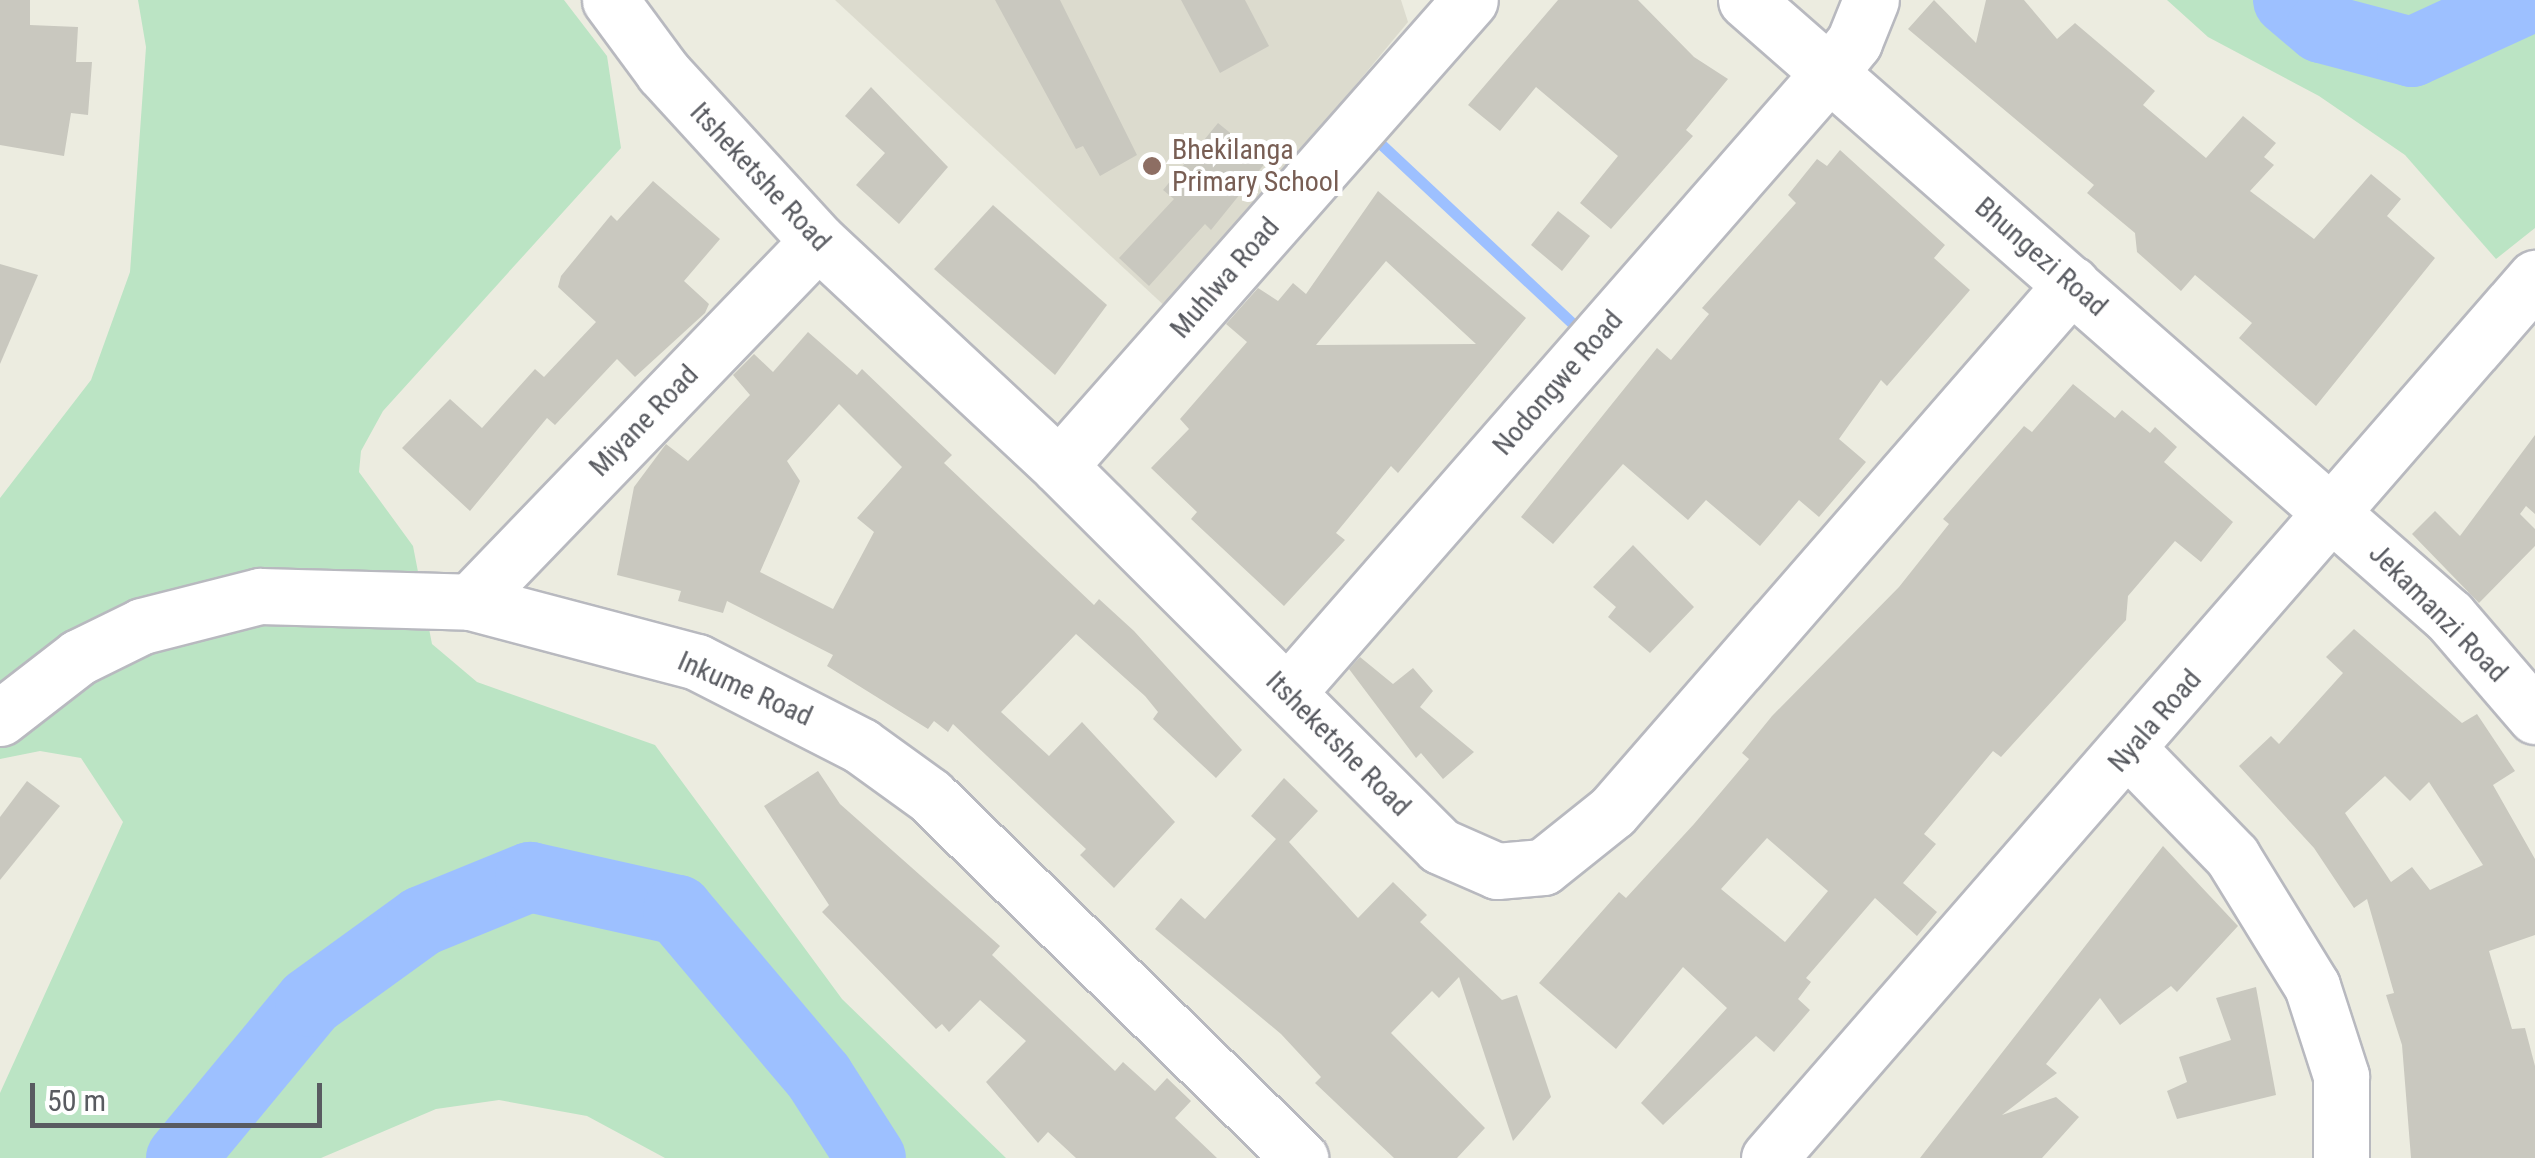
<!DOCTYPE html>
<html>
<head>
<meta charset="utf-8">
<style>
  body { margin:0 }
  #map { position:relative; width:2535px; height:1158px; overflow:hidden; background:#ecece0; font-family:"Roboto Condensed",sans-serif }
  div>[style] { position:absolute }
  [style*='--x'] { left:calc(var(--x)*1px); top:calc(var(--y)*1px); width:calc(var(--w)*1px); rotate:calc(var(--a)*1deg) }
  .education>* { inset:0; background:#dcdbce }
  .green>* { inset:0; background:#bbe4c4 }
  .stream>* { height:11px; margin:-5.5px; padding:0 5.5px; transform-origin:5.5px; border-radius:5.5px; background:#9dc0ff }
  .river>* { height:70px; margin:-35px; padding:0 35px; transform-origin:35px; border-radius:35px; background:#9dc0ff }
  .building>* { inset:0; background:#c9c8bf }
  .roads { filter:drop-shadow(2px 0 #b8b9bf) drop-shadow(-2px 0 #b8b9bf) drop-shadow(0 2px #b8b9bf) drop-shadow(0 -2px #b8b9bf) }
  .minor>* { height:55px; margin:-27.5px; padding:0 27.5px; transform-origin:27.5px; border-radius:27.5px; background:#fff }
  .dots>* { width:28px; height:28px; translate:-50% -50%; box-sizing:border-box; border:5px solid #fff; border-radius:50% }
  span { translate:-50% -50%; white-space:nowrap; text-align:center; line-height:1.15; -webkit-text-stroke:10px #fff; paint-order:stroke }
  .education-label { font-size:28px; color:#785e54 }
  .left { translate:0 -50%; text-align:left }
  .street-label { font-size:28px; color:#595b61 }
  .scale { position:absolute; left:30px; top:1083px; width:292px; height:45px; box-sizing:border-box; border:5px solid #595b61; border-top:0; padding-left:12px; font-size:30px; line-height:35px; white-space:nowrap; color:#595b61; -webkit-text-stroke:8px #fff; paint-order:stroke }
</style>
</head>
<body>
<div id="map">
  <div class="education">
    <div style="clip-path:polygon(835px 0,1401px 0,1408px 22px,1169px 310px)"></div>
  </div>
  <div class="green">
    <div style="clip-path:polygon(138px 0,564px 0,607px 56px,621px 148px,383px 411px,361px 451px,359px 472px,413px 546px,432px 644px,477px 682px,655px 745px,842px 999px,1006px 1158px,665px 1158px,587px 1116px,499px 1100px,436px 1109px,321px 1158px,0 1158px,0 1093px,123px 822px,81px 758px,40px 751px,0 759px,0 498px,91px 380px,130px 272px,146px 47px)"></div>
    <div style="clip-path:polygon(2167px 0,2535px 0,2535px 228px,2496px 259px,2405px 155px,2319px 96px,2208px 37px)"></div>
  </div>
  <div class="stream">
    <div style="--x:1383;--y:146;--w:260;--a:43.1"></div>
  </div>
  <div class="river">
    <div style="--x:2288;--y:0;--w:43;--a:40.3"></div>
    <div style="--x:2321;--y:28;--w:94;--a:14.8"></div>
    <div style="--x:2412;--y:52;--w:124;--a:-24.7"></div>
    <div style="--x:181;--y:1158;--w:202;--a:-50.4"></div>
    <div style="--x:310;--y:1002;--w:138;--a:-35.9"></div>
    <div style="--x:422;--y:921;--w:117;--a:-22.2"></div>
    <div style="--x:530;--y:877;--w:152;--a:12.6"></div>
    <div style="--x:678;--y:910;--w:219;--a:49.8"></div>
    <div style="--x:819;--y:1077;--w:96;--a:57.3"></div>
  </div>
  <div class="building">
    <div style="clip-path:polygon(0 0,30px 0,30px 25px,78px 27px,76px 62px,92px 62px,88px 115px,71px 113px,64px 156px,0 145px)"></div>
    <div style="clip-path:polygon(995px 0,1060px 0,1137px 155px,1100px 176px,1083px 146px,1076px 149px)"></div>
    <div style="clip-path:polygon(1181px 0,1245px 0,1269px 46px,1220px 73px)"></div>
    <div style="clip-path:polygon(1558px 0,1638px 0,1694px 57px,1728px 79px,1686px 130px,1693px 136px,1611px 229px,1580px 203px,1618px 156px,1536px 87px,1500px 131px,1468px 105px)"></div>
    <div style="clip-path:polygon(1934px 0,1976px 43px,1986px 0,2024px 0,2057px 39px,2075px 23px,2155px 91px,2143px 105px,2206px 158px,2243px 116px,2276px 143px,2264px 157px,2274px 165px,2250px 191px,2314px 239px,2371px 174px,2401px 199px,2387px 216px,2435px 258px,2316px 406px,2239px 338px,2252px 323px,2195px 275px,2181px 291px,2137px 252px,2135px 233px,2087px 193px,2094px 185px,1908px 29px)"></div>
    <div style="clip-path:polygon(871px 87px,948px 167px,899px 224px,856px 185px,885px 153px,845px 116px)"></div>
    <div style="clip-path:polygon(1218px 123px,1266px 162px,1211px 230px,1205px 224px,1149px 286px,1119px 258px,1174px 199px,1163px 190px)"></div>
    <div style="clip-path:polygon(1840px 150px,1945px 245px,1934px 258px,1970px 290px,1887px 386px,1881px 380px,1839px 439px,1866px 462px,1819px 517px,1799px 500px,1760px 546px,1706px 500px,1688px 520px,1623px 464px,1553px 544px,1521px 517px,1657px 348px,1671px 360px,1709px 314px,1702px 308px,1796px 203px,1788px 195px,1817px 159px,1827px 166px)"></div>
    <div style="clip-path:polygon(653px 181px,720px 239px,684px 281px,709px 304px,705px 313px,635px 377px,617px 359px,555px 425px,547px 418px,470px 511px,402px 448px,450px 399px,482px 428px,535px 369px,544px 377px,596px 322px,558px 287px,561px 276px,611px 215px,617px 221px)"></div>
    <div style="clip-path:polygon(evenodd,1378px 191px,1526px 318px,1398px 473px,1391px 466px,1336px 533px,1345px 540px,1284px 606px,1191px 519px,1197px 512px,1151px 468px,1189px 429px,1180px 419px,1247px 342px,1226px 324px,1258px 288px,1278px 301px,1293px 283px,1306px 294px,1378px 191px,1386px 261px,1476px 344px,1316px 345px,1386px 261px)"></div>
    <div style="clip-path:polygon(993px 205px,1107px 305px,1055px 375px,934px 269px)"></div>
    <div style="clip-path:polygon(1558px 211px,1590px 236px,1562px 271px,1531px 245px)"></div>
    <div style="clip-path:polygon(0 264px,38px 275px,0 364px)"></div>
    <div style="clip-path:polygon(evenodd,808px 332px,857px 375px,862px 369px,952px 455px,944px 463px,1094px 605px,1099px 599px,1134px 631px,1242px 750px,1216px 778px,1153px 719px,1158px 712px,1145px 696px,1076px 634px,1001px 712px,1049px 756px,1082px 722px,1175px 822px,1114px 888px,1080px 855px,1086px 849px,953px 724px,948px 732px,934px 721px,928px 729px,827px 666px,833px 655px,727px 601px,723px 613px,678px 601px,681px 591px,617px 575px,634px 487px,666px 444px,688px 461px,750px 395px,733px 375px,754px 354px,773px 372px,808px 332px,839px 404px,902px 467px,857px 518px,874px 532px,833px 609px,760px 572px,800px 481px,787px 461px,839px 404px)"></div>
    <div style="clip-path:polygon(evenodd,2073px 384px,2115px 418px,2122px 410px,2150px 433px,2155px 427px,2177px 447px,2164px 462px,2233px 522px,2201px 562px,2175px 541px,2128px 596px,2126px 620px,2001px 757px,1993px 751px,1924px 834px,1936px 844px,1903px 883px,1937px 912px,1917px 936px,1875px 898px,1806px 978px,1811px 982px,1798px 999px,1810px 1010px,1774px 1052px,1756px 1036px,1663px 1125px,1641px 1103px,1727px 1008px,1683px 967px,1616px 1049px,1539px 983px,1619px 892px,1626px 898px,1694px 824px,1749px 759px,1742px 753px,1772px 716px,1899px 587px,1949px 524px,1943px 519px,2024px 426px,2032px 432px,2073px 384px,1767px 838px,1828px 891px,1785px 942px,1721px 889px,1767px 838px)"></div>
    <div style="clip-path:polygon(2535px 435px,2535px 514px,2526px 506px,2520px 514px,2535px 529px,2535px 546px,2479px 603px,2412px 534px,2435px 511px,2460px 536px)"></div>
    <div style="clip-path:polygon(1633px 545px,1694px 607px,1650px 653px,1608px 617px,1616px 607px,1593px 587px)"></div>
    <div style="clip-path:polygon(evenodd,2354px 629px,2462px 723px,2477px 714px,2515px 771px,2493px 785px,2535px 859px,2535px 935px,2489px 951px,2512px 1029px,2525px 1028px,2535px 1066px,2535px 1158px,2411px 1158px,2402px 1045px,2386px 995px,2394px 993px,2367px 899px,2354px 908px,2314px 848px,2239px 766px,2271px 736px,2279px 744px,2343px 673px,2326px 657px,2354px 629px,2385px 776px,2410px 801px,2429px 782px,2483px 865px,2430px 890px,2412px 867px,2391px 882px,2345px 813px,2385px 776px)"></div>
    <div style="clip-path:polygon(1360px 657px,1393px 684px,1413px 668px,1433px 691px,1420px 707px,1474px 752px,1443px 779px,1421px 753px,1416px 758px,1349px 669px)"></div>
    <div style="clip-path:polygon(818px 771px,840px 804px,1000px 946px,992px 955px,1115px 1071px,1123px 1062px,1155px 1091px,1167px 1078px,1191px 1101px,1175px 1118px,1217px 1158px,1076px 1158px,1048px 1132px,1038px 1143px,986px 1082px,1026px 1041px,980px 1000px,949px 1032px,942px 1024px,936px 1029px,822px 912px,829px 905px,764px 806px)"></div>
    <div style="clip-path:polygon(1284px 778px,1318px 811px,1289px 842px,1358px 918px,1393px 882px,1427px 915px,1420px 922px,1502px 1000px,1517px 995px,1551px 1097px,1513px 1141px,1459px 977px,1439px 998px,1432px 991px,1391px 1033px,1485px 1128px,1457px 1158px,1394px 1158px,1315px 1083px,1321px 1077px,1281px 1034px,1155px 929px,1181px 898px,1205px 919px,1276px 839px,1251px 816px)"></div>
    <div style="clip-path:polygon(27px 781px,60px 806px,0 880px,0 817px)"></div>
    <div style="clip-path:polygon(2163px 846px,2238px 926px,2177px 992px,2171px 986px,2120px 1025px,2100px 998px,2046px 1064px,2057px 1073px,2002px 1115px,2056px 1097px,2079px 1117px,2042px 1158px,1920px 1158px)"></div>
    <div style="clip-path:polygon(2256px 987px,2276px 1095px,2177px 1119px,2167px 1091px,2187px 1082px,2179px 1057px,2231px 1040px,2216px 998px)"></div>
  </div>
  <div class="roads">
    <div class="minor">
      <div style="--x:610;--y:0;--w:89;--a:53.6"></div>
      <div style="--x:663;--y:72;--w:229;--a:47.5"></div>
      <div style="--x:818;--y:241;--w:330;--a:43"></div>
      <div style="--x:1059;--y:466;--w:538;--a:44.92"></div>
      <div style="--x:1440;--y:846;--w:62;--a:23.7"></div>
      <div style="--x:1497;--y:871;--w:46;--a:-5"></div>
      <div style="--x:1543;--y:867;--w:88;--a:-38.6"></div>
      <div style="--x:1612;--y:812;--w:700;--a:-48.94"></div>
      <div style="--x:1746;--y:0;--w:935;--a:41.23"></div>
      <div style="--x:2449;--y:616;--w:132;--a:49.3"></div>
      <div style="--x:1059;--y:466;--w:621;--a:-48.59"></div>
      <div style="--x:470;--y:602;--w:501;--a:-46.05"></div>
      <div style="--x:1287;--y:693;--w:824;--a:-48.84"></div>
      <div style="--x:1829;--y:73;--w:40;--a:-51"></div>
      <div style="--x:1854;--y:42;--w:45;--a:-68"></div>
      <div style="--x:0;--y:718;--w:100;--a:-37.7"></div>
      <div style="--x:79;--y:657;--w:70;--a:-26.2"></div>
      <div style="--x:142;--y:626;--w:122;--a:-14.3"></div>
      <div style="--x:260;--y:596;--w:210;--a:1.6"></div>
      <div style="--x:470;--y:602;--w:235;--a:14.8"></div>
      <div style="--x:697;--y:662;--w:184;--a:27.1"></div>
      <div style="--x:861;--y:746;--w:85;--a:35.9"></div>
      <div style="--x:930;--y:796;--w:518;--a:44.37"></div>
      <div style="--x:2129;--y:750;--w:148;--a:45.8"></div>
      <div style="--x:2232;--y:856;--w:153;--a:58.4"></div>
      <div style="--x:2312;--y:986;--w:95;--a:72.1"></div>
      <div style="--x:2341;--y:1076;--w:82;--a:90"></div>
      <div style="--x:1769;--y:1158;--w:1167;--a:-48.96"></div>
    </div>
  </div>
  <div class="dots">
    <div style="left:1152px;top:166px;background:#8d6e63"></div>
  </div>
  <div class="education-label">
    <span class="left" style="left:1172px;top:166px">Bhekilanga<br>Primary School</span>
  </div>
  <div class="street-label">
    <span style="left:760px;top:177px;rotate:47deg">Itsheketshe Road</span>
    <span style="left:2041px;top:257px;rotate:41deg">Bhungezi Road</span>
    <span style="left:1225px;top:278px;rotate:-49deg">Muhlwa Road</span>
    <span style="left:1558px;top:383px;rotate:-49deg">Nodongwe Road</span>
    <span style="left:644px;top:421px;rotate:-46deg">Miyane Road</span>
    <span style="left:2438px;top:613px;rotate:45deg">Jekamanzi Road</span>
    <span style="left:745px;top:689px;rotate:24deg">Inkume Road</span>
    <span style="left:2155px;top:721px;rotate:-49deg">Nyala Road</span>
    <span style="left:1338px;top:744px;rotate:45deg">Itsheketshe Road</span>
  </div>
  <div class="scale">50 m</div>
</div>
</body>
</html>
